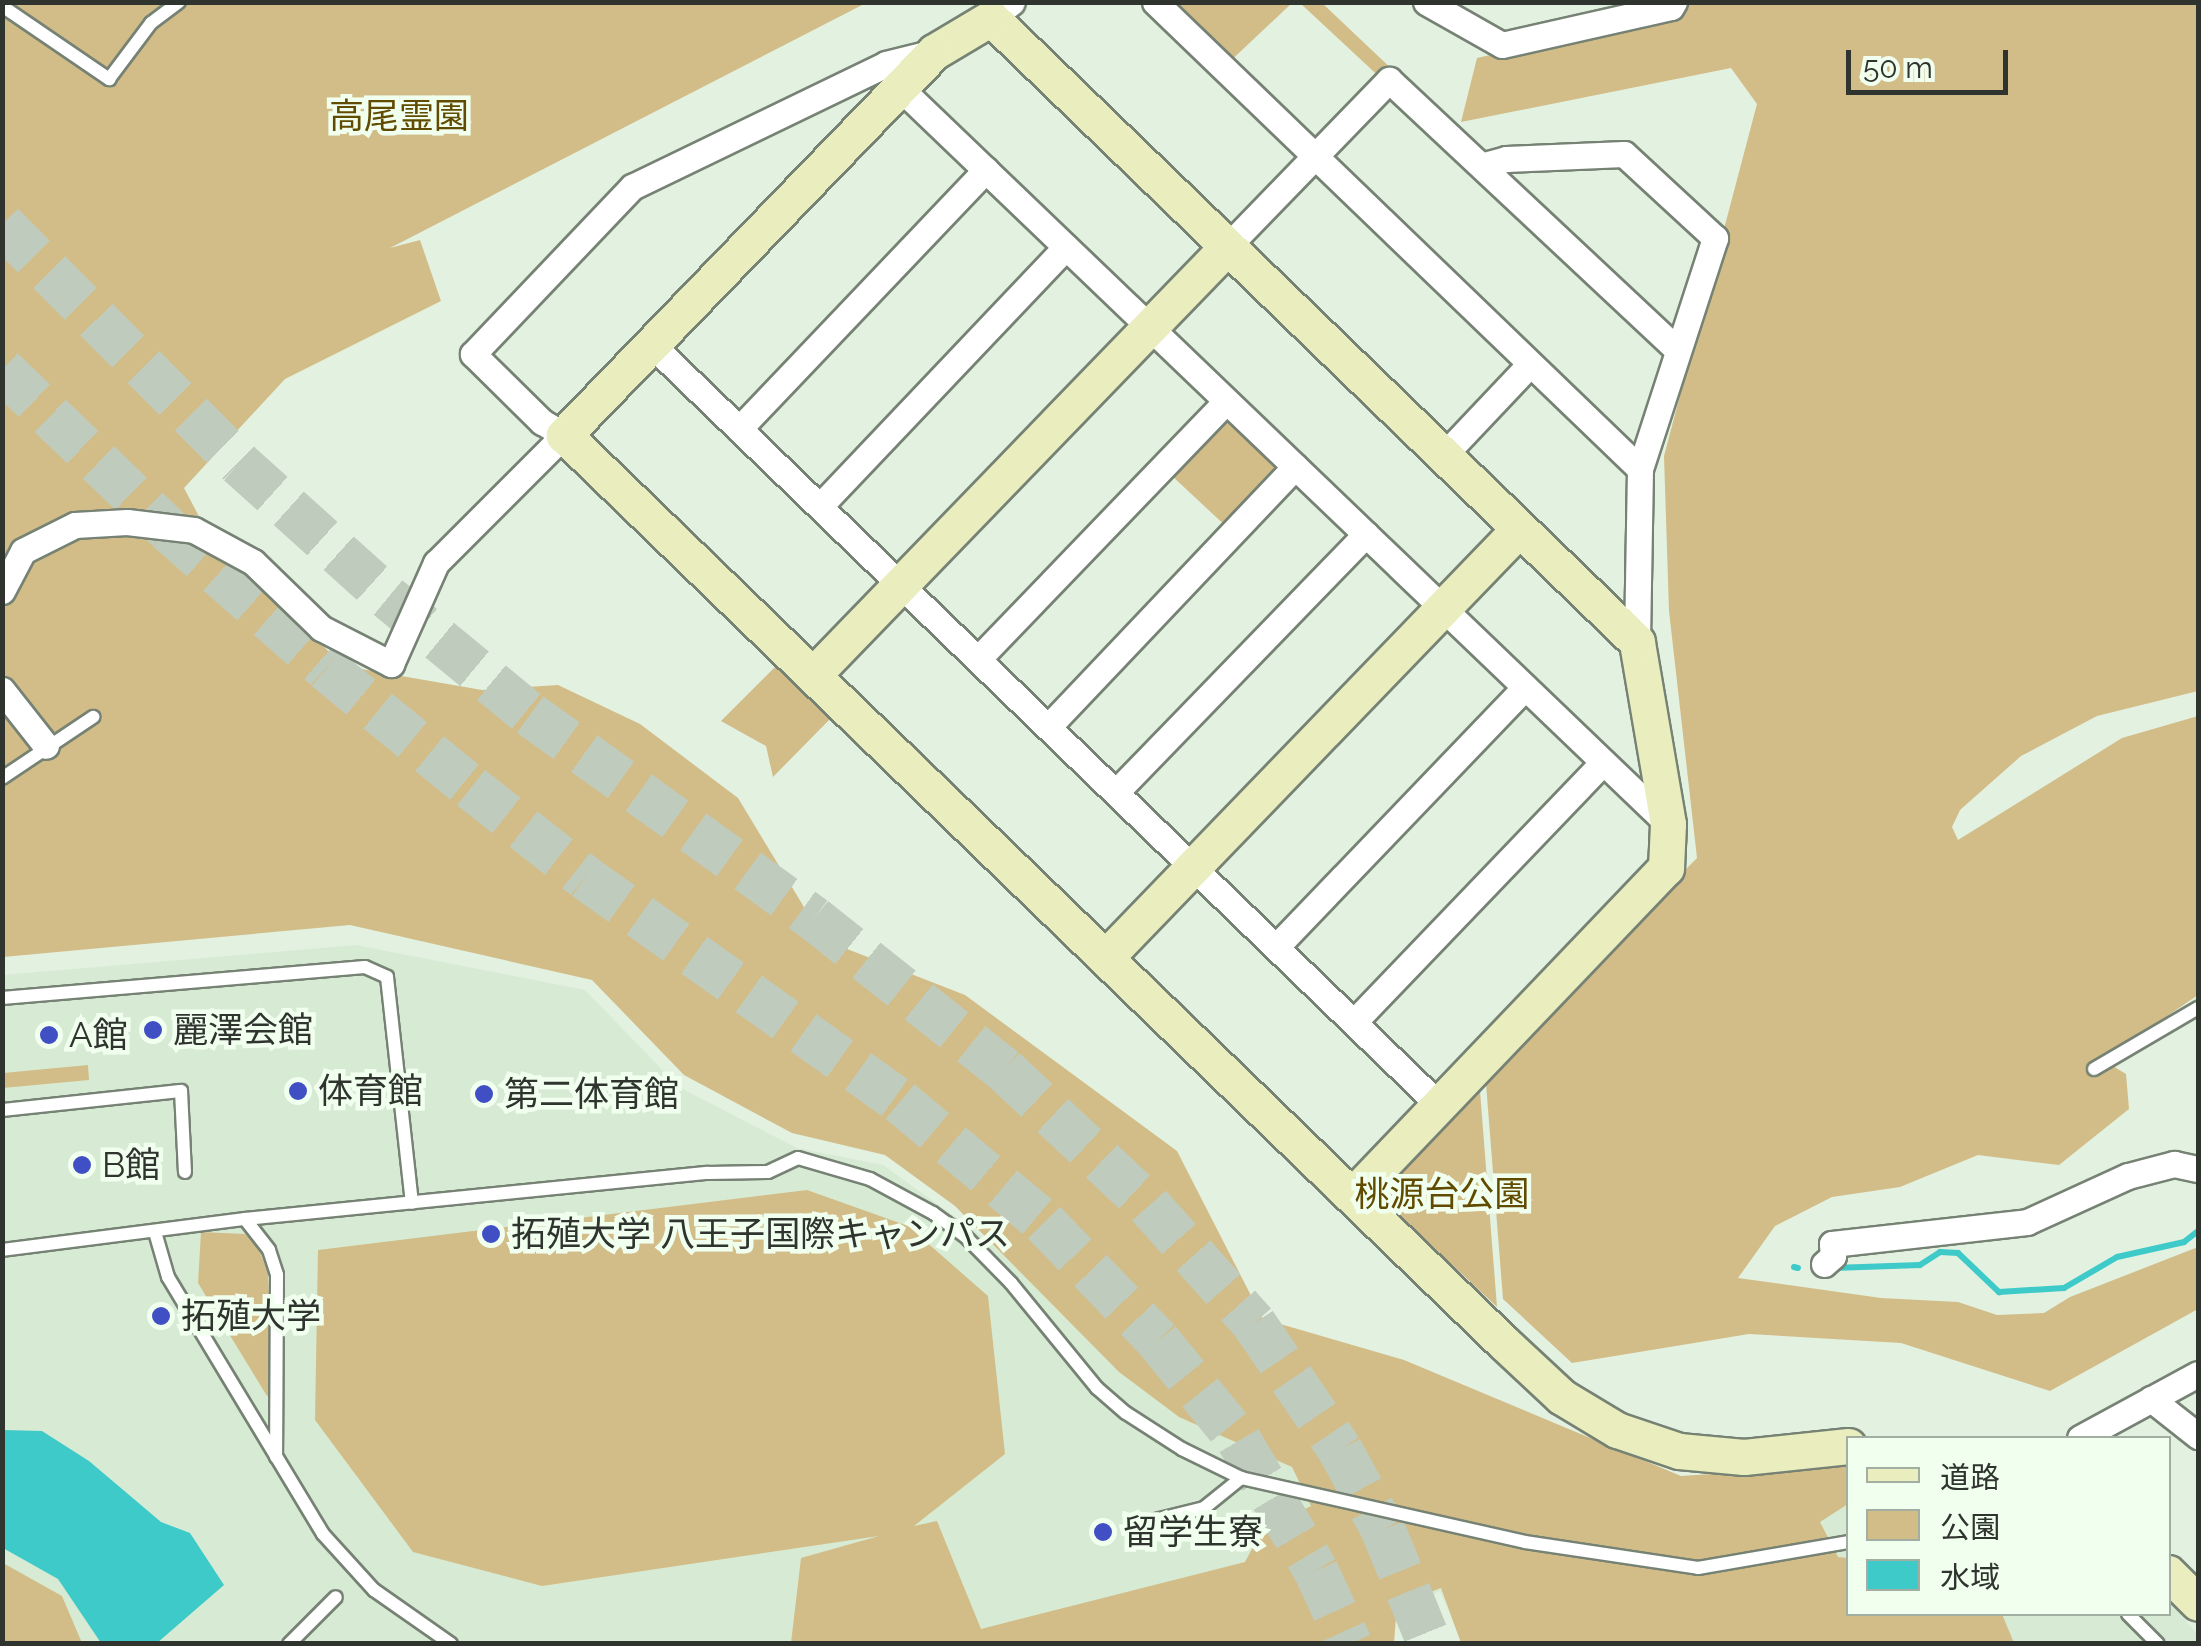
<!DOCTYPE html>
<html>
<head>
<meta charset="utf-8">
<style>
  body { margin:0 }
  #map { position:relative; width:2201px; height:1646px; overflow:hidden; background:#e3f1e1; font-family:Raleway,"Noto Sans JP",sans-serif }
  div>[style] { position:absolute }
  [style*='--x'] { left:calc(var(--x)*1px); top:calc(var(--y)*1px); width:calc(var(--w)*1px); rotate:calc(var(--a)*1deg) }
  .built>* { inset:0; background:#d7ebd4 }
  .green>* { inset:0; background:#d2bd88 }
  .water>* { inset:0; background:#3dcac8 }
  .stream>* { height:6px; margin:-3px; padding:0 3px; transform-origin:3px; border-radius:3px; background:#3dcac8 }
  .highway-tunnel>* { height:45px; margin-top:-22.5px; transform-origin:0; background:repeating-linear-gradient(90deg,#bfcbbd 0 45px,transparent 0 67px) }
  .roads { filter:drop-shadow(2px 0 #768274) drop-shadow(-2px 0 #768274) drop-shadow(0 2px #768274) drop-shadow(0 -2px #768274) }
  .lane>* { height:12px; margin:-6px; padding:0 6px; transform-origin:6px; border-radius:6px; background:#fff }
  .street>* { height:25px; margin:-12.5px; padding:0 12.5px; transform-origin:12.5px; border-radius:12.5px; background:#fff }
  .secondary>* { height:35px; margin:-17.5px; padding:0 17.5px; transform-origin:17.5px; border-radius:17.5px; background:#eaeebf }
  .dots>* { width:28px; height:28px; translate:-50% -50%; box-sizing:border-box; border:5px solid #f1ffef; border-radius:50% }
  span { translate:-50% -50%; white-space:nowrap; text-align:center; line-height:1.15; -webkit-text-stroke:9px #f1ffef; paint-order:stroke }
  .park-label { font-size:35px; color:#614b00 }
  .poi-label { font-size:35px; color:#2f342e }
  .left { translate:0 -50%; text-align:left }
  .frame { position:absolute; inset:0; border:5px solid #2f342e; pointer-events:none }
  .legend { position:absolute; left:1846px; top:1436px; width:325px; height:180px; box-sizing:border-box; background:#f1ffef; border:2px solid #a3aea2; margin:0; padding:12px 18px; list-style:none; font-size:30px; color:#2f342e }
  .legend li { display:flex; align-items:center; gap:20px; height:50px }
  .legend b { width:50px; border:2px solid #a3aea2 }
  .scale { position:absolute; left:1846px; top:50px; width:162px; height:45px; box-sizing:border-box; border:5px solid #2f342e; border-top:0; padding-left:12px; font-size:30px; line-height:35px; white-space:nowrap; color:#2f342e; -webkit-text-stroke:8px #f1ffef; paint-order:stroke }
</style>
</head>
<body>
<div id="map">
  <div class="built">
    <div style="clip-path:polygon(356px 945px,585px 990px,679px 1087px,797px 1148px,883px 1165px,1075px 1303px,1683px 1493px,1848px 1478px,1848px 1614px,2168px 1614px,2169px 1601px,2198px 1635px,2198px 1644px,1462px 1643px,1440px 1591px,1345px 1644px,3px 1644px,3px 975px)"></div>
  </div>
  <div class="green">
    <div style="clip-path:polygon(3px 3px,866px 3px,390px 248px,420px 240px,441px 301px,285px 379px,184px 488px,211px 539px,344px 666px,482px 690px,558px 685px,640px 724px,738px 798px,824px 940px,965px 995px,1177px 1151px,1263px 1319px,1404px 1360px,1681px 1476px,1848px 1465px,1848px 1504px,1820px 1522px,1838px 1557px,1848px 1558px,1848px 1614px,2002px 1614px,2014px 1643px,1461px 1643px,1441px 1588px,1397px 1605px,1394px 1643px,791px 1643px,801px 1558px,879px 1536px,542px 1586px,413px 1552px,315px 1420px,318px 1250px,807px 1190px,908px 1226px,988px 1296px,1005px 1454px,914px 1526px,937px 1521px,981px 1629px,1245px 1562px,1262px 1530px,1311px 1506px,1292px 1467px,1179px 1417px,1119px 1372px,955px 1206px,885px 1155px,792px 1133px,684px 1075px,592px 980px,350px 925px,3px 957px)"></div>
    <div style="clip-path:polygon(1155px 3px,1292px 3px,1223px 68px)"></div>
    <div style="clip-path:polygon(1300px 3px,1322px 3px,1396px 73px,1386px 83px)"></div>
    <div style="clip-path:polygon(1682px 3px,2198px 3px,2198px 691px,2097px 716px,2021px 756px,1960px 810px,1952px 827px,1958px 840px,2122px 738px,2198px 716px,2198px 995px,2103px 1060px,2126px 1074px,2129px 1109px,2059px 1165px,1978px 1155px,1900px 1187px,1832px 1197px,1775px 1226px,1738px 1278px,1881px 1298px,1958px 1302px,1997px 1315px,2044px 1313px,2070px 1297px,2198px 1247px,2198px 1309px,2050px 1391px,1901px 1343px,1749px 1334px,1572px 1363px,1503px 1299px,1485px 1071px,1697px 858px,1669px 611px,1664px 456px,1757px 104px,1731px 68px,1461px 122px,1477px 58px,1676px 12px)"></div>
    <div style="clip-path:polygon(1226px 416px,1285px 472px,1230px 530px,1171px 475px)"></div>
    <div style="clip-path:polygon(777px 665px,832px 717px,773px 777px,766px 746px,721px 721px)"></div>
    <div style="clip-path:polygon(88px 1065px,89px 1080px,3px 1088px,3px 1073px)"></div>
    <div style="clip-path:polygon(1480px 1091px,1497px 1307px,1392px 1208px,1390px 1183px)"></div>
    <div style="clip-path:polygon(201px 1232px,245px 1234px,258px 1247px,268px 1272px,272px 1393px,267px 1396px,198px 1283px)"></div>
    <div style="clip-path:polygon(3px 1563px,62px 1596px,82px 1643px,3px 1643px)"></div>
  </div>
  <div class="water">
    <div style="clip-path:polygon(3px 1430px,42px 1431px,89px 1461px,161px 1522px,190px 1533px,224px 1585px,157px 1643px,101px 1643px,58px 1579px,3px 1548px)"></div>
  </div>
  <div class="stream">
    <div style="--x:1794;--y:1267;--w:4;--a:14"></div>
    <div style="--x:1833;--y:1268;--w:87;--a:-2"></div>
    <div style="--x:1920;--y:1265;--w:24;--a:-33"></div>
    <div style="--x:1940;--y:1252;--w:18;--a:3"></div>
    <div style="--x:1958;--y:1253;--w:57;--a:43.6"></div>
    <div style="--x:1999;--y:1292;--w:65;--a:-3.5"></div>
    <div style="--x:2064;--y:1288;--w:61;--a:-30.3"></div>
    <div style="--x:2117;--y:1257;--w:69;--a:-12.6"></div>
    <div style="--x:2184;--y:1242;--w:18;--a:-38"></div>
  </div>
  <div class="highway-tunnel">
    <div style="--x:2;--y:224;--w:337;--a:45.2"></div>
    <div style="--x:239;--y:463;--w:200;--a:42"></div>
    <div style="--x:388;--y:597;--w:184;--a:39.5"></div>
    <div style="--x:530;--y:714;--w:350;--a:35.7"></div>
    <div style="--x:814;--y:918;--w:243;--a:38.5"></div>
    <div style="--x:1004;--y:1069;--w:199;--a:43.2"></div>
    <div style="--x:1149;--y:1205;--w:158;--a:48.3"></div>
    <div style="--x:1254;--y:1323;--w:153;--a:55.7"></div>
    <div style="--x:1340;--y:1449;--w:91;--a:61.7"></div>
    <div style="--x:1383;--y:1529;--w:124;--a:67.8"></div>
    <div style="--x:2;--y:369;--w:231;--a:43.9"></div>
    <div style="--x:168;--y:529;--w:210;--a:41.3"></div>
    <div style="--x:326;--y:668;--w:188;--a:39.4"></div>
    <div style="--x:471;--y:787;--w:145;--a:38.3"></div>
    <div style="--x:585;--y:877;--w:387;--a:35.4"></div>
    <div style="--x:900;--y:1101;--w:188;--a:40"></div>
    <div style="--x:1044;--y:1222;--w:164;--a:46"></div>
    <div style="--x:1158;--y:1340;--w:129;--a:51"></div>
    <div style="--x:1239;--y:1440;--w:151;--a:59.4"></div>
    <div style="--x:1316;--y:1570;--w:81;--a:65.3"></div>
  </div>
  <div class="roads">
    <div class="lane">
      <div style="--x:2;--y:6;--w:130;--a:34.3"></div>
      <div style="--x:109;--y:79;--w:70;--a:-53.1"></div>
      <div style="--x:151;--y:23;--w:35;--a:-37"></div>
      <div style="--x:2;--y:778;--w:110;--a:-33.8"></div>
      <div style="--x:2;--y:998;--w:364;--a:-4.9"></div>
      <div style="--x:365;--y:967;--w:24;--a:24"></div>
      <div style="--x:387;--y:977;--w:227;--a:83.7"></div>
      <div style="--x:2094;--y:1069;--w:121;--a:-30.4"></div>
      <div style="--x:2;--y:1110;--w:180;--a:-6.1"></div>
      <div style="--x:181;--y:1091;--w:81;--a:87.2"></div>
      <div style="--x:245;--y:1219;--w:39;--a:52"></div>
      <div style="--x:269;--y:1250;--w:26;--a:72"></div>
      <div style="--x:277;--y:1275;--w:182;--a:90.3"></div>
      <div style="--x:155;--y:1232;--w:47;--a:73.9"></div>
      <div style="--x:168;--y:1277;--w:300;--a:58.9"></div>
      <div style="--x:323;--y:1534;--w:76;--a:47.7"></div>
      <div style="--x:374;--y:1590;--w:94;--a:35"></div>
      <div style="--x:2;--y:1250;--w:245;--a:-7.3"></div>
      <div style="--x:245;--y:1219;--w:465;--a:-5.7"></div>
      <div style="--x:708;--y:1173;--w:60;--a:-1"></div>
      <div style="--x:768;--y:1172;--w:33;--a:-25"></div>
      <div style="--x:798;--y:1158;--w:75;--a:16.3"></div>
      <div style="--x:870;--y:1179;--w:72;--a:28.4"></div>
      <div style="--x:933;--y:1213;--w:39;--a:36"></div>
      <div style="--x:965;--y:1236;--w:66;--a:45.6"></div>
      <div style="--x:1011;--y:1283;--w:136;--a:50.7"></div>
      <div style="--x:1097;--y:1388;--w:38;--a:41"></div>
      <div style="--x:1126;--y:1413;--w:67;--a:32.7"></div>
      <div style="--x:1182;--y:1449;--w:66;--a:26.2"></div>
      <div style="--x:1241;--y:1478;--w:291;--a:12.7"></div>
      <div style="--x:1525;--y:1542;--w:175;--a:8.5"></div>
      <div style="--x:1698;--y:1568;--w:152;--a:-9.8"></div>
      <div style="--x:1139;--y:1524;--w:67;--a:-13.8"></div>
      <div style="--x:1204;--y:1508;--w:48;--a:-39"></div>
      <div style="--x:2128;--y:1614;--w:42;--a:45"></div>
      <div style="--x:289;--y:1644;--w:66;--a:-45"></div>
    </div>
    <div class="street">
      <div style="--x:1155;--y:2;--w:673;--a:43.92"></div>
      <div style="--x:1426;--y:2;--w:87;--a:29.5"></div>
      <div style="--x:1502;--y:45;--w:173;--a:-12.7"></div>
      <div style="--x:1671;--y:7;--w:6;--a:-59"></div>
      <div style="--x:991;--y:18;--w:26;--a:-37"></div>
      <div style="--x:899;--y:87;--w:1065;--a:43.78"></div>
      <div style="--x:1484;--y:165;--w:23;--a:-15"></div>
      <div style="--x:1506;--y:159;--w:118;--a:-2.4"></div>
      <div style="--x:1624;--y:154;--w:124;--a:42.7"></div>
      <div style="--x:1715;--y:238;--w:243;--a:108"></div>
      <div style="--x:1640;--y:469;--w:173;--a:91"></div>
      <div style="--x:1227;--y:247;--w:233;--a:-45.9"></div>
      <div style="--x:1389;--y:80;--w:393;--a:43.1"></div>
      <div style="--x:651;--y:344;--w:1097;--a:44"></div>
      <div style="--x:739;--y:429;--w:358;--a:-46.4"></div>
      <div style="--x:1443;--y:456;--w:125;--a:-46.6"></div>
      <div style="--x:820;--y:506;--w:357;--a:-46.5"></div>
      <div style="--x:2;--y:591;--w:45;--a:-62.3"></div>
      <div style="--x:23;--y:551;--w:58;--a:-26.6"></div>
      <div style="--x:75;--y:525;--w:52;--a:-3.3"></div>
      <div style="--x:127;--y:522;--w:67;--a:6.8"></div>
      <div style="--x:194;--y:530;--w:67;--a:28.5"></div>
      <div style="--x:253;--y:562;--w:95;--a:44.1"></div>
      <div style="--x:321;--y:628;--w:79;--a:27.2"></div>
      <div style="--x:391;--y:664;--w:111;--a:-66"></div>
      <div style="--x:436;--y:563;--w:181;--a:-45"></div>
      <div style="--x:564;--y:435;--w:26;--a:-149"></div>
      <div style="--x:542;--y:422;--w:97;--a:-135.4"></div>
      <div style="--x:473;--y:354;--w:231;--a:-46.4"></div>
      <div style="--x:632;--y:187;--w:282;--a:-25.8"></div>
      <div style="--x:886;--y:64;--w:49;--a:-14"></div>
      <div style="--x:978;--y:659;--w:358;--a:-46.1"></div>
      <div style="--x:2;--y:690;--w:71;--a:51.8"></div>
      <div style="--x:1048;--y:727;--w:359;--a:-46.5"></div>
      <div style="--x:1116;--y:792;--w:359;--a:-45.9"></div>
      <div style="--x:1276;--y:947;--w:360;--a:-46.2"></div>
      <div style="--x:1354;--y:1022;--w:360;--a:-46.2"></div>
      <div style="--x:1824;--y:1264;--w:12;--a:-42"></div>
      <div style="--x:1833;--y:1256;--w:12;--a:-95"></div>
      <div style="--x:1832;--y:1244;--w:196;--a:-6.4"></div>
      <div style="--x:2027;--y:1222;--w:111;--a:-24.5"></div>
      <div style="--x:2128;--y:1176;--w:48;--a:-14.6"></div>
      <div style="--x:2174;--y:1164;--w:25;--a:12"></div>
      <div style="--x:2151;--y:1399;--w:60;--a:38.2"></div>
      <div style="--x:2080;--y:1438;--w:134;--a:-28.5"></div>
    </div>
    <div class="secondary">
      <div style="--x:813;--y:675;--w:595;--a:-45.95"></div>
      <div style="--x:1106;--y:957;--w:595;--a:-46.02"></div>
      <div style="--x:1353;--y:1195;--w:453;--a:-46.3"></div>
      <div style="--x:1666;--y:868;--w:44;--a:-87.4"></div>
      <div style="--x:1668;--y:824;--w:185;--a:-99.7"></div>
      <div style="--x:1637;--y:642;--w:898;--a:-135.99"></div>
      <div style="--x:991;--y:18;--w:66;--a:149.2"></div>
      <div style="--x:934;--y:52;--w:533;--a:134.01"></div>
      <div style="--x:564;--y:435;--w:1307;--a:44.01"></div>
      <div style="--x:1504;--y:1343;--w:79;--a:43"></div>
      <div style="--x:1562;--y:1397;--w:64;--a:31"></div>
      <div style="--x:1617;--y:1430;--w:65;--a:18.7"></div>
      <div style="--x:1679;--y:1451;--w:65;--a:5.3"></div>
      <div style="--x:1744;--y:1457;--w:105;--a:-6"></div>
      <div style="--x:2168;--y:1573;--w:42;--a:45"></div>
    </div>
  </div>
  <div class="dots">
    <div style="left:153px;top:1030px;background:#404fc3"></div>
    <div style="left:49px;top:1035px;background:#404fc3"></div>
    <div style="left:298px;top:1091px;background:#404fc3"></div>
    <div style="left:484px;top:1094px;background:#404fc3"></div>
    <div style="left:82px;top:1165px;background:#404fc3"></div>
    <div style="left:491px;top:1234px;background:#404fc3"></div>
    <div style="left:161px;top:1316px;background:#404fc3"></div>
    <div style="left:1103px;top:1532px;background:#404fc3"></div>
  </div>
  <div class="park-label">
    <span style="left:399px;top:116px">高尾霊園</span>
    <span style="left:1442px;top:1194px">桃源台公園</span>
  </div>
  <div class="poi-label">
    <span class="left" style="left:173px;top:1030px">麗澤会館</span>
    <span class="left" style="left:69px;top:1035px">A館</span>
    <span class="left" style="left:318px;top:1091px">体育館</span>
    <span class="left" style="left:504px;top:1094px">第二体育館</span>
    <span class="left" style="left:102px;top:1165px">B館</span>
    <span class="left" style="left:511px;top:1234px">拓殖大学 八王子国際キャンパス</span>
    <span class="left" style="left:181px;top:1316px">拓殖大学</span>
    <span class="left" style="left:1123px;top:1532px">留学生寮</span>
  </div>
  <div class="frame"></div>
  <ul class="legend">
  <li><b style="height:12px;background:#eaeebf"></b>道路</li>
  <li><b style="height:28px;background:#d2bd88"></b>公園</li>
  <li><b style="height:28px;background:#3dcac8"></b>水域</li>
  </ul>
  <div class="scale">50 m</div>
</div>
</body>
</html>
